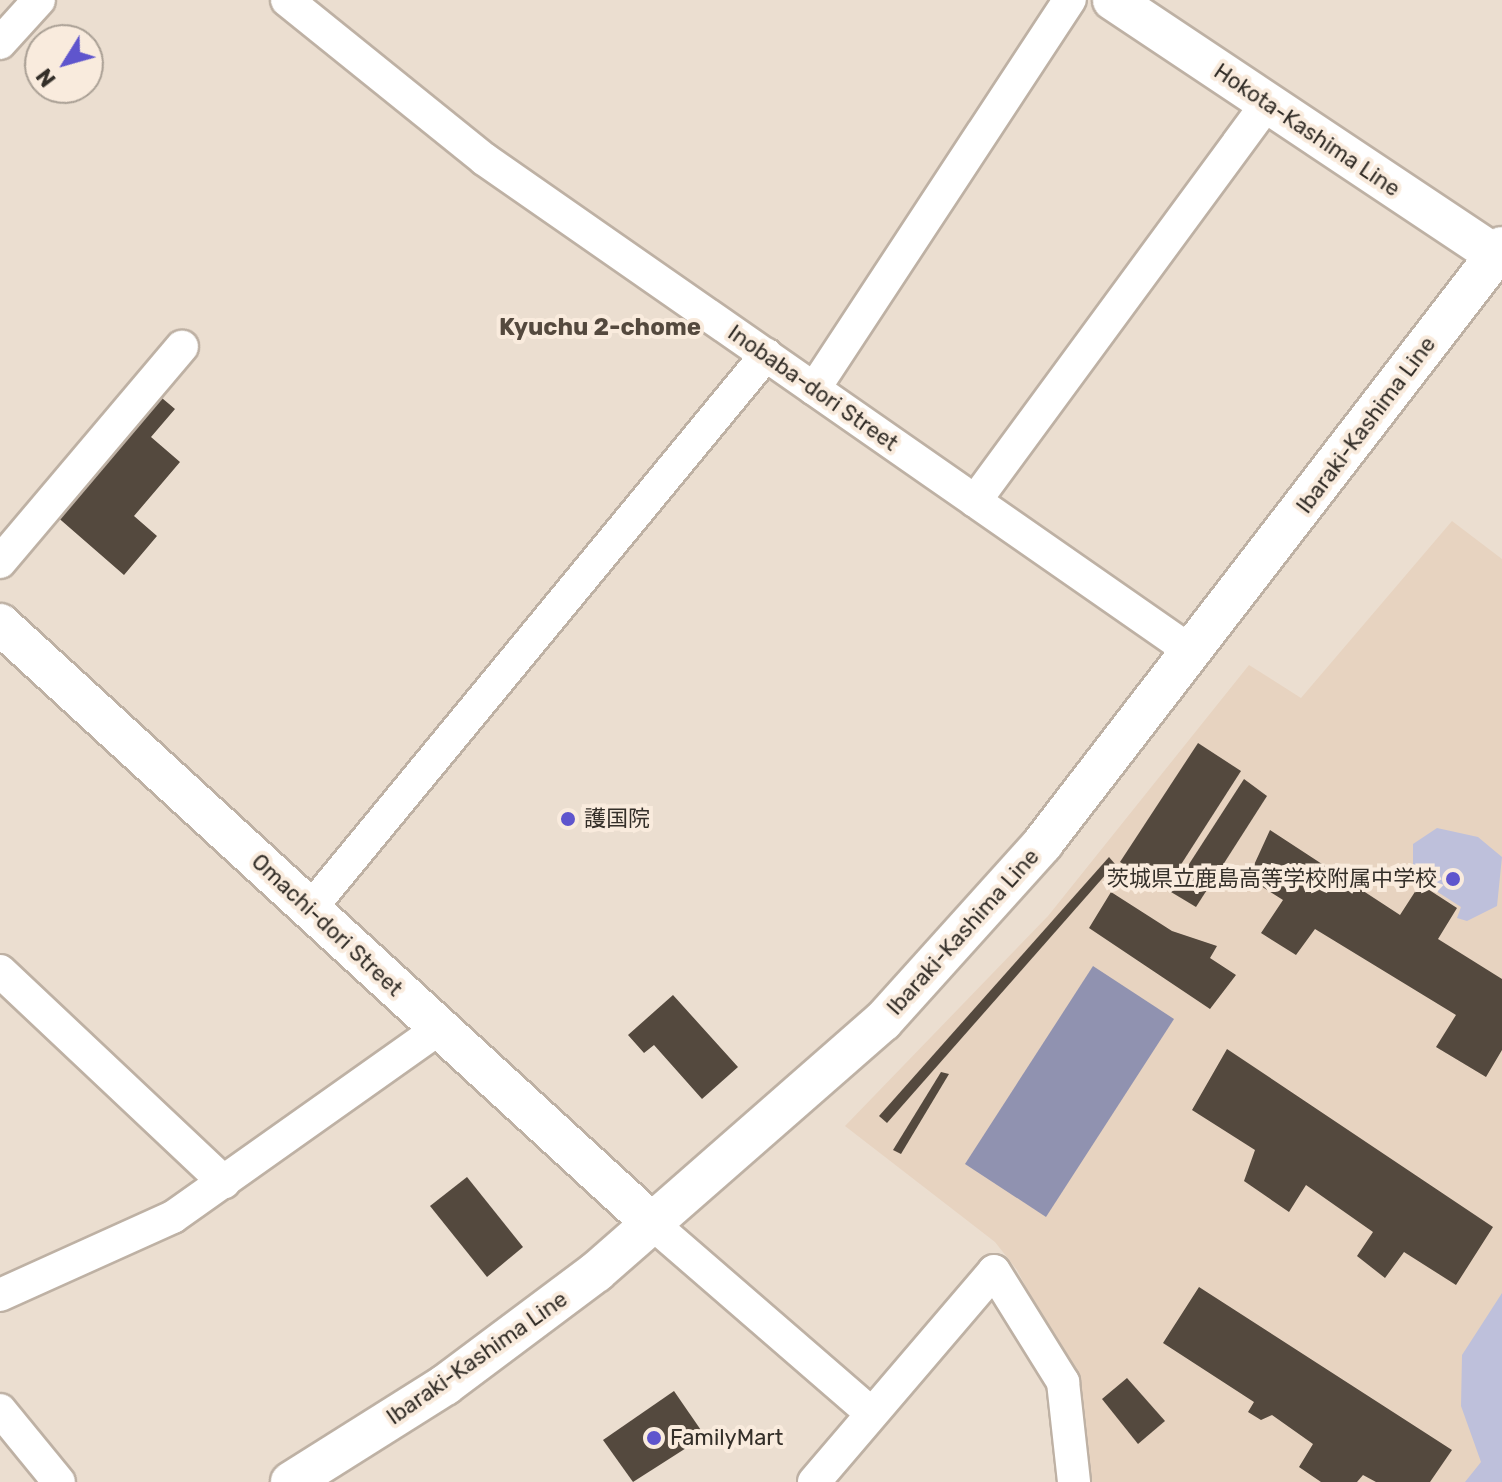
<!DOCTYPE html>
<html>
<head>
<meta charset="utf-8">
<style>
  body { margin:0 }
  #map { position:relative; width:1502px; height:1482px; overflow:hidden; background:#ebded0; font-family:Rubik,"Noto Sans JP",sans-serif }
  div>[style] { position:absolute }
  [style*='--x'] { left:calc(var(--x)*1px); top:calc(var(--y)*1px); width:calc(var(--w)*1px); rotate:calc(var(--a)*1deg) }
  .built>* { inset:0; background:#e7d3c0 }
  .green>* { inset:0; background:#bec0db }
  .water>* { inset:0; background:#9092b0 }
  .building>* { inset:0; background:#54493e }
  .roads { filter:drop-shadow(2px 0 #beb1a4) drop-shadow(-2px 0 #beb1a4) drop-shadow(0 2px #beb1a4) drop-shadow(0 -2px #beb1a4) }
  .minor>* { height:32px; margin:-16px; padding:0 16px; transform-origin:16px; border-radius:16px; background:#fff }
  .major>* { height:40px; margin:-20px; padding:0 20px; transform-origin:20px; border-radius:20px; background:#fff }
  .dots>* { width:22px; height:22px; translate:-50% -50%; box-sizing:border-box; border:4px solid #f9ebdd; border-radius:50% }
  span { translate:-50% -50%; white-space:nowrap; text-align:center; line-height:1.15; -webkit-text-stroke:8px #f9ebdd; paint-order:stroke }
  .street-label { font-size:22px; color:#342f29 }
  .poi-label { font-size:22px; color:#342f29 }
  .left { translate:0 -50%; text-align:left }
  .right { translate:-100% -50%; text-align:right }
  .neighbourhood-label { font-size:24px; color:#54493e; font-weight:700 }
  .north { position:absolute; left:24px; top:24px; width:80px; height:80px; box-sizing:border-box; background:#f9ebdd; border:2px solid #aaa095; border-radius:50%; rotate:233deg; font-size:22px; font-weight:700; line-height:32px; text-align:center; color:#342f29 }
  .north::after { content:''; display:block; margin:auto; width:28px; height:36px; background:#5f55cd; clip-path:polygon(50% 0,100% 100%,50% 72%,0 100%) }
</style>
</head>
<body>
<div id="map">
  <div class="built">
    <div style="clip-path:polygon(1452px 521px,1502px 559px,1502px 1482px,1092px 1482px,1080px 1390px,1017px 1270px,995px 1242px,845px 1126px,1048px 916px,1249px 665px,1301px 698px)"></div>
  </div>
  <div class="green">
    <div style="clip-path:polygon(1437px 828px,1478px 837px,1502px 857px,1497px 906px,1467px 921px,1457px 918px,1461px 907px,1419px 880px,1413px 886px,1413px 844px)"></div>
    <div style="clip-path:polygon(1502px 1293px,1502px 1482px,1465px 1482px,1481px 1462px,1461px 1406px,1462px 1355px)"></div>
  </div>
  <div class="water">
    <div style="clip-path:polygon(1093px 966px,1174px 1019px,1046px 1217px,965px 1164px)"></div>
  </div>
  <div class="building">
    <div style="clip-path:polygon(150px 388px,175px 409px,151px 437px,180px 462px,134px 516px,157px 536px,124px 575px,47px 508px)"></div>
    <div style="clip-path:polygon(1198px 743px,1241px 771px,1164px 891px,1120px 862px)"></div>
    <div style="clip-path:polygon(1244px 779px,1267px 796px,1196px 907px,1171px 892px)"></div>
    <div style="clip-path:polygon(1270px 830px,1400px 915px,1420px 884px,1457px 908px,1438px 939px,1502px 979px,1502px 1050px,1486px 1077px,1436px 1047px,1456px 1015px,1315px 929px,1296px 955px,1261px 933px,1283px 900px,1248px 878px)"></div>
    <div style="clip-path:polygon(1109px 857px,1115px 864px,887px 1123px,879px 1116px)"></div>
    <div style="clip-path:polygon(1111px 892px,1172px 931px,1217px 946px,1210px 958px,1236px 975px,1210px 1009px,1089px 928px)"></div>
    <div style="clip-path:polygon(673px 995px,738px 1067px,702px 1099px,654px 1045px,644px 1053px,628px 1035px)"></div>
    <div style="clip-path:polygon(1227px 1049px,1493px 1227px,1456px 1285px,1404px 1252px,1385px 1278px,1357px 1256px,1373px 1232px,1306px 1185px,1289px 1212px,1244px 1181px,1255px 1150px,1192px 1110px)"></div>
    <div style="clip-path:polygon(941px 1072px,949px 1074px,901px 1154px,893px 1150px)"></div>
    <div style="clip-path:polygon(467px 1177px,523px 1247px,487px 1277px,430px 1206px)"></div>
    <div style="clip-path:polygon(1199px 1287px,1452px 1450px,1430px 1482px,1376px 1482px,1363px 1475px,1357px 1482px,1321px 1482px,1299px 1467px,1313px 1444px,1272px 1415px,1261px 1420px,1248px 1412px,1254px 1402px,1163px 1343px)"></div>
    <div style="clip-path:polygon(1127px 1378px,1165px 1421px,1138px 1444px,1102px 1399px)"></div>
    <div style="clip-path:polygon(674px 1391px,705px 1436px,633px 1482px,603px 1440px)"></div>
  </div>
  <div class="roads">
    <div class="minor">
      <div style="--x:287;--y:0;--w:253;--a:38.9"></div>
      <div style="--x:484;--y:159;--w:863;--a:34.85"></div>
      <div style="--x:0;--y:43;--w:58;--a:-47.8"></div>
      <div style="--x:814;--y:389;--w:466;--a:-56.7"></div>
      <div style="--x:975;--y:501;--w:493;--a:-53.7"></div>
      <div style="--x:0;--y:562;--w:282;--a:-49.8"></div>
      <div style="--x:310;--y:909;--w:718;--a:-50.54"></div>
      <div style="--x:0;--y:971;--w:308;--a:43.3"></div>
      <div style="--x:654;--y:1225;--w:286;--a:40.9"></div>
      <div style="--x:0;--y:1295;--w:190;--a:-24.3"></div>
      <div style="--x:173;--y:1217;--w:327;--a:-35.3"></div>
      <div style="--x:0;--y:1410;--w:93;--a:50.7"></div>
      <div style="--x:814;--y:1482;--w:277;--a:-49.5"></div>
      <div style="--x:994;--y:1271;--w:131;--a:58.1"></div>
      <div style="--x:1063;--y:1382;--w:101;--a:83.7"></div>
    </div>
    <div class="major">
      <div style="--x:1113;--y:0;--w:467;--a:33.7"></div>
      <div style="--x:0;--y:624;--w:888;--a:42.58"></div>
      <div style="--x:291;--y:1482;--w:182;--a:-32.2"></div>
      <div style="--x:445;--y:1385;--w:189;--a:-36.8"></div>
      <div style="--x:596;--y:1272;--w:381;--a:-41.2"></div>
      <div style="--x:883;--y:1021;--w:239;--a:-48"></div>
      <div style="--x:1043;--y:843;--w:752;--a:-52.4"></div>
    </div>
  </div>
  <div class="dots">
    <div style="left:568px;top:819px;background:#5f55cd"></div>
    <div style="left:1453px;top:879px;background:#5f55cd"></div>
    <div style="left:654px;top:1438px;background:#5f55cd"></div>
  </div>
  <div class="street-label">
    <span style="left:1307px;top:130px;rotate:34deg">Hokota-Kashima Line</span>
    <span style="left:813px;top:388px;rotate:35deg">Inobaba-dori Street</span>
    <span style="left:1366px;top:425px;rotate:-53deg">Ibaraki-Kashima Line</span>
    <span style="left:327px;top:925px;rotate:43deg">Omachi-dori Street</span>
    <span style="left:963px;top:932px;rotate:-48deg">Ibaraki-Kashima Line</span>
    <span style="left:477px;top:1358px;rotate:-35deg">Ibaraki-Kashima Line</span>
  </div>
  <div class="poi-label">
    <span class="left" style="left:584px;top:819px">護国院</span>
    <span class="right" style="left:1437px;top:879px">茨城県立鹿島高等学校附属中学校</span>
    <span class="left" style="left:670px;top:1438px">FamilyMart</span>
  </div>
  <div class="neighbourhood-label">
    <span style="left:600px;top:328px">Kyuchu 2-chome</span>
  </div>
  <div class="north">N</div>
</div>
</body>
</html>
